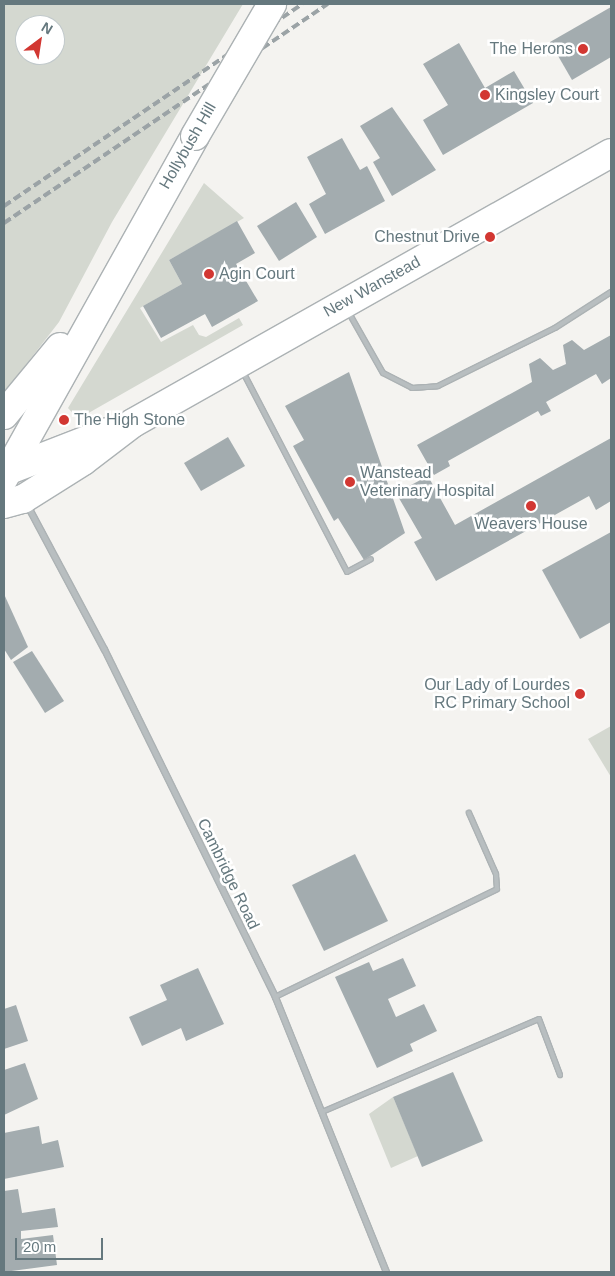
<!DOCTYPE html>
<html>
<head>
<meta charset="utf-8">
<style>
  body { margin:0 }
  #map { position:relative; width:615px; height:1276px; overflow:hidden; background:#f4f3f0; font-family:Arial,sans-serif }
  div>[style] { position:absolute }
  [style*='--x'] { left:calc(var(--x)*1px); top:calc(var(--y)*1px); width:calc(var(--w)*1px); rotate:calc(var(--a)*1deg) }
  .green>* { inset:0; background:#d4d8d0 }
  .building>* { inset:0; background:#a3acaf }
  .roads { filter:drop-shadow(1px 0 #acb2b4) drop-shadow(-1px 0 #acb2b4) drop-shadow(0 1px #acb2b4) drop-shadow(0 -1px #acb2b4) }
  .service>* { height:4px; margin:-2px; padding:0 2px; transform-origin:2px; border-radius:2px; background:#b8bec0 }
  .minor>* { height:5px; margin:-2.5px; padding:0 2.5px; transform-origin:2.5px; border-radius:2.5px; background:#b8bec0 }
  .primary>* { height:28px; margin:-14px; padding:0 14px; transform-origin:14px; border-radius:14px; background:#fff }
  .rail>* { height:4px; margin-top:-2px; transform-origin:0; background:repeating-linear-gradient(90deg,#9ba3a6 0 8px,transparent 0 12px) }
  .bridges { filter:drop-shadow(1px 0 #acb2b4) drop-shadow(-1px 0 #acb2b4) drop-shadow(0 1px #acb2b4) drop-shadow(0 -1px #acb2b4) }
  .primary-bridge>* { height:28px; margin:-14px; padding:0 14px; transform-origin:14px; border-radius:14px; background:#fff }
  .dots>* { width:14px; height:14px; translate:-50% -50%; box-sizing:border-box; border:2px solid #fff; border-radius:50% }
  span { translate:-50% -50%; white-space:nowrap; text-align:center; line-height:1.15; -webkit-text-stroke:5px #fff; paint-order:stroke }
  .poi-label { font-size:16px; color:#65787e }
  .right { translate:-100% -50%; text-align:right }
  .left { translate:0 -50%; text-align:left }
  .street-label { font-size:16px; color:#65787e }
  .frame { position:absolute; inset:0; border:5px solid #65787e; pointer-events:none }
  .north { position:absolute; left:15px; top:15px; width:50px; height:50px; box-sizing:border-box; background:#fff; border:1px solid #c1c9cb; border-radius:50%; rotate:31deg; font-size:14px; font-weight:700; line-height:20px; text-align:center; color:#65787e }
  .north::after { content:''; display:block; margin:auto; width:18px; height:22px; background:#d23732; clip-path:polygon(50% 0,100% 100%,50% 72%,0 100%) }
  .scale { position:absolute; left:15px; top:1238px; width:88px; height:22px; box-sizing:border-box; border:2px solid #65787e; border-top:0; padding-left:6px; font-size:15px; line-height:18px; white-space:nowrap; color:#65787e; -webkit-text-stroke:4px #fff; paint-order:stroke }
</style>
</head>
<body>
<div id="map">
  <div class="green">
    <div style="clip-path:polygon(evenodd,4px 4px,243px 4px,112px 222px,59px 322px,4px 393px,4px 4px,25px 25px,55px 25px,55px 55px,25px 55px,25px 25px)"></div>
    <div style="clip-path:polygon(204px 183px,244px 218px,169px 260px,182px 284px,140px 308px,161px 342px,193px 325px,199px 335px,206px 337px,239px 318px,243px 325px,78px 419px,68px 408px)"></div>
    <div style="clip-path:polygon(611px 726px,611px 777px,588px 739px)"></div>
    <div style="clip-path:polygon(393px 1097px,418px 1156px,391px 1168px,369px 1114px)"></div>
  </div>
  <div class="building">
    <div style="clip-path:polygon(611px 7px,611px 57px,572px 80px,550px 42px)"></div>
    <div style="clip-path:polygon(459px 43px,485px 88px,514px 71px,533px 103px,443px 155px,423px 120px,448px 105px,423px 64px)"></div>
    <div style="clip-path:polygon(392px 107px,436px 170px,392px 196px,373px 162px,380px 158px,360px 126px)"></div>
    <div style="clip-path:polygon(342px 138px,360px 170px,367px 166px,385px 201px,325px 234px,309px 204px,326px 194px,307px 157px)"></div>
    <div style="clip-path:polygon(296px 202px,317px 237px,279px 261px,257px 226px)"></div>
    <div style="clip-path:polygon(237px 221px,255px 253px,236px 264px,258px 301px,212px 327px,205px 314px,161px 338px,143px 306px,182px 284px,169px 260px)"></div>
    <div style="clip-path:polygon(611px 335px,611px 378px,602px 384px,596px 374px,546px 402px,551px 411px,541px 416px,538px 411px,448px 461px,450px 466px,434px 475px,417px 445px,532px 382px,529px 364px,540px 358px,553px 370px,566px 364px,563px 345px,572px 340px,584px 350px)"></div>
    <div style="clip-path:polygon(349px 372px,405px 533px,364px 560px,338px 518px,334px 521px,293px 446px,304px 440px,285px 406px)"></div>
    <div style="clip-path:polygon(228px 437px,245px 466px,201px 491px,184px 463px)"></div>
    <div style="clip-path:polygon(611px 438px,611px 501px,596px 510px,589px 496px,436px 581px,414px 542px,422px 538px,396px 493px,428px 476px,455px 525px)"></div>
    <div style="clip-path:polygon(611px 532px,611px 622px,580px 639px,542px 570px)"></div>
    <div style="clip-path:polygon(4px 594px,28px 647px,11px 660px,4px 649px)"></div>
    <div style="clip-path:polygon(32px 651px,64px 701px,45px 713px,13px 662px)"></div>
    <div style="clip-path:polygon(355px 854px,388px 921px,324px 951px,292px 885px)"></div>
    <div style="clip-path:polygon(403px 958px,416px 986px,388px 999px,396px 1017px,424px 1004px,437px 1031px,410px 1044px,413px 1051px,377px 1068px,335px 977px,369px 962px,373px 971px)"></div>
    <div style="clip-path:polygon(198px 968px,224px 1024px,186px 1041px,181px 1028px,142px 1046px,129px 1017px,167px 1000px,160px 985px)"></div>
    <div style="clip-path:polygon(16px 1005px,28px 1041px,4px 1049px,4px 1009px)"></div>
    <div style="clip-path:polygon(25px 1063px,38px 1099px,4px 1115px,4px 1070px)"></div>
    <div style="clip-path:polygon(453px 1072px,483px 1141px,422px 1167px,393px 1097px)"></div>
    <div style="clip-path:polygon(39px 1126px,42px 1144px,58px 1140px,64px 1167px,4px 1179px,4px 1133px)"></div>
    <div style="clip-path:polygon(18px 1189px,22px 1213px,55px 1208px,58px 1227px,21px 1231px,21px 1239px,53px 1235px,57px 1265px,4px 1272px,4px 1191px)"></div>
  </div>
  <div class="roads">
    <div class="service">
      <div style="--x:349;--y:313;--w:69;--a:60.5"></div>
      <div style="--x:383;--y:373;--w:33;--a:27"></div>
      <div style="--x:412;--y:388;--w:26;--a:-4"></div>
      <div style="--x:438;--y:386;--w:131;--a:-26.4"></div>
      <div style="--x:555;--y:328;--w:67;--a:-32.7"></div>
      <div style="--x:243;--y:372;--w:225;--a:62.5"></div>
      <div style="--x:347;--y:572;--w:27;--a:-28"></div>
      <div style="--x:275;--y:997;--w:247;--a:-25.9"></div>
      <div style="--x:497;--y:889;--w:15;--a:-94"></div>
      <div style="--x:496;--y:874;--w:67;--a:-113.9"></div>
      <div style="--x:322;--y:1112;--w:236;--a:-23.2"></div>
      <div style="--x:539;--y:1019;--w:60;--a:69.4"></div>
    </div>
    <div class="minor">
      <div style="--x:27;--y:505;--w:163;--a:61.9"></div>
      <div style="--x:104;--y:649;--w:388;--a:63.8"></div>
      <div style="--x:275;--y:997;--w:297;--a:68"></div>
    </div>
    <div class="primary">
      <div style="--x:4;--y:415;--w:88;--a:-50.5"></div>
      <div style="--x:12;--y:469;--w:103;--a:-21.1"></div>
      <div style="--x:4;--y:478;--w:392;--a:-60.8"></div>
      <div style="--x:4;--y:504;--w:20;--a:-15"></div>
      <div style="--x:23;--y:499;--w:71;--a:-32.3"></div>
      <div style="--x:83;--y:461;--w:63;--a:-37.2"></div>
      <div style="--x:133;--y:423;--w:549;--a:-29.46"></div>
    </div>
  </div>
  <div class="rail">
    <div style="--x:4;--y:206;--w:360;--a:-34.1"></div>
    <div style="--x:4;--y:223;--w:391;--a:-34.1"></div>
  </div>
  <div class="bridges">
    <div class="primary-bridge">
      <div style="--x:195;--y:136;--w:153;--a:-59.7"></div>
    </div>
  </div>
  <div class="dots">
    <div style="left:583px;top:49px;background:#d23732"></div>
    <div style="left:485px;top:95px;background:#d23732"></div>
    <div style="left:490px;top:237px;background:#d23732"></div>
    <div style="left:209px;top:274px;background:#d23732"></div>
    <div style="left:64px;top:420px;background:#d23732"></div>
    <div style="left:350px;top:482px;background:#d23732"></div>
    <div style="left:531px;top:506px;background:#d23732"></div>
    <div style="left:580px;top:694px;background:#d23732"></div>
  </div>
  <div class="poi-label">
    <span class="right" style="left:573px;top:49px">The Herons</span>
    <span class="left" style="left:495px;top:95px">Kingsley Court</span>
    <span class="right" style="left:480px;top:237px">Chestnut Drive</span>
    <span class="left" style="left:219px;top:274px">Agin Court</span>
    <span class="left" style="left:74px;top:420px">The High Stone</span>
    <span class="left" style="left:360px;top:482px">Wanstead<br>Veterinary Hospital</span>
    <span style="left:531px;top:524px">Weavers House</span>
    <span class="right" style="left:570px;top:694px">Our Lady of Lourdes<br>RC Primary School</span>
  </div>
  <div class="street-label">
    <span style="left:188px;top:146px;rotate:-60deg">Hollybush Hill</span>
    <span style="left:372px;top:287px;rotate:-29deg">New Wanstead</span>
    <span style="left:228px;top:874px;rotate:64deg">Cambridge Road</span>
  </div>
  <div class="frame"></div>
  <div class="north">N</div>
  <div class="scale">20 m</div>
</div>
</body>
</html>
